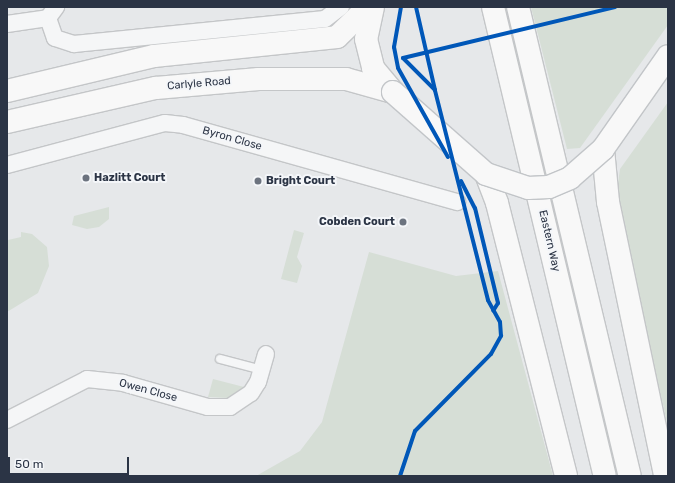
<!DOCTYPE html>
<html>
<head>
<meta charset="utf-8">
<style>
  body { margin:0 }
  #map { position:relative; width:675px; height:483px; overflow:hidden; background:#e6e8ea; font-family:Rubik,sans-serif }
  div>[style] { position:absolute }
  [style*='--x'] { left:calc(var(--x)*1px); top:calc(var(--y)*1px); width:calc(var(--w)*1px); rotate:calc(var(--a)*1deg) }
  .green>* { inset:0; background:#d6ded6 }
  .roads { filter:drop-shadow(1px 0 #c4c6c8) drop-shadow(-1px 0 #c4c6c8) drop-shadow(0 1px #c4c6c8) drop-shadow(0 -1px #c4c6c8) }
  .service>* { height:8px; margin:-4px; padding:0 4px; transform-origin:4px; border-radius:4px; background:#f5f6f7 }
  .minor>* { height:16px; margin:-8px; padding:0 8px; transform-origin:8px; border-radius:8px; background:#f5f6f7 }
  .primary>* { height:22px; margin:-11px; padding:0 11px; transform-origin:11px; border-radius:11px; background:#f8f8f8 }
  .bridges { filter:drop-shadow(1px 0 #c2c5c8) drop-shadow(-1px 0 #c2c5c8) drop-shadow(0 1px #c2c5c8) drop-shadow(0 -1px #c2c5c8) }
  .primary-bridge>* { height:22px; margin:-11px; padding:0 11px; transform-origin:11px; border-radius:11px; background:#f8f8f8 }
  .cycleway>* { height:4px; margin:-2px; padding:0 2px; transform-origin:2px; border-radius:2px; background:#0057b8 }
  .dots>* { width:11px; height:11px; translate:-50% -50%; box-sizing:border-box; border:2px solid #f4f6f9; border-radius:50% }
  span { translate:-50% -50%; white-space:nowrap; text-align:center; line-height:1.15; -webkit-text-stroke:4px #f4f6f9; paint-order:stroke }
  .street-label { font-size:11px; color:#2b3445 }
  .poi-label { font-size:11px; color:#2b3445; font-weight:700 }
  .left { translate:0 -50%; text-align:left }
  .right { translate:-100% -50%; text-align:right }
  .frame { position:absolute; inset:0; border:8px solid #2b3445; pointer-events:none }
  .scale { position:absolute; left:8px; top:457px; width:121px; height:18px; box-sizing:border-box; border:2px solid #2b3445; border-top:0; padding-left:5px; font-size:12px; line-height:14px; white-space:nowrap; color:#2b3445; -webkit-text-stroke:3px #f4f6f9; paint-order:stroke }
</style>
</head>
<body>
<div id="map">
  <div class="green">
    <div style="clip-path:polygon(531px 7px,668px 7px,668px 25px,580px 148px,567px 149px)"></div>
    <div style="clip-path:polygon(668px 102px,668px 427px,616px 197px,620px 169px)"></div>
    <div style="clip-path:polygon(109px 207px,109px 219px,99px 227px,87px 229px,72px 225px,74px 216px)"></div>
    <div style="clip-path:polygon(294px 230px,304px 233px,297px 257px,302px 266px,297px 283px,281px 279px)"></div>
    <div style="clip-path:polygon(21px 232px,32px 234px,47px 247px,49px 266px,38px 293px,7px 312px,7px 235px,8px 240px,21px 237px)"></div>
    <div style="clip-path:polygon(369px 252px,456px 276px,498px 271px,553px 476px,256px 476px,300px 451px,322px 422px)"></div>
    <div style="clip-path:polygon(213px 379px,244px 387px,228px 398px,208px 397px)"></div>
  </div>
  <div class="roads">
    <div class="service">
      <div style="--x:220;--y:359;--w:43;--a:14.7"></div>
    </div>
    <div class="minor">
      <div style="--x:48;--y:18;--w:21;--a:71"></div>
      <div style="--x:55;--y:38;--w:20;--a:18"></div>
      <div style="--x:74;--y:44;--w:252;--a:-5.7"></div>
      <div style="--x:325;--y:19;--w:20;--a:-37"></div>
      <div style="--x:7;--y:24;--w:41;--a:-8.3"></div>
      <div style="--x:48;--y:18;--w:14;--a:-54"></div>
      <div style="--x:7;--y:165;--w:163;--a:-14.9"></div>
      <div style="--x:165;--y:123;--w:18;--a:6"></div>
      <div style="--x:183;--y:125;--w:285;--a:15.7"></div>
      <div style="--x:7;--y:420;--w:90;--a:-27.1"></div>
      <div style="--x:87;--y:379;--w:36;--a:6"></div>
      <div style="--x:123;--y:383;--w:88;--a:15.8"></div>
      <div style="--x:208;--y:407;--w:22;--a:0"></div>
      <div style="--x:230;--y:407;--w:25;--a:-34"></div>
      <div style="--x:251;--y:393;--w:13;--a:-58"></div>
      <div style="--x:258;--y:382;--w:29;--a:-74"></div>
    </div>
    <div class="primary">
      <div style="--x:373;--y:7;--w:33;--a:102"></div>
      <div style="--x:366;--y:39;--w:30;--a:76"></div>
      <div style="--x:373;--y:68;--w:31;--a:50"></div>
      <div style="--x:493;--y:7;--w:482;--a:76.6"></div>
      <div style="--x:518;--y:7;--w:482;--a:76.6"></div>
      <div style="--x:7;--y:91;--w:151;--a:-13.4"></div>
      <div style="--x:154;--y:56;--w:184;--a:-5.9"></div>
      <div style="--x:337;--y:37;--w:43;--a:-44.1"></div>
      <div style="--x:7;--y:122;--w:153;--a:-12.9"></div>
      <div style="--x:156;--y:88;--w:103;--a:-5"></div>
      <div style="--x:259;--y:79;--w:87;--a:0"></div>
      <div style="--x:346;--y:79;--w:49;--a:15.5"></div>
      <div style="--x:603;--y:149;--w:53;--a:84.6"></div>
      <div style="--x:608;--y:202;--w:280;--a:78.2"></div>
      <div style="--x:486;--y:174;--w:31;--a:69"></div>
      <div style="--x:497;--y:203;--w:282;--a:75.8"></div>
    </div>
  </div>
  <div class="bridges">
    <div class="primary-bridge">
      <div style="--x:393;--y:92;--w:124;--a:41.4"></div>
      <div style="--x:486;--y:174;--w:44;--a:18.4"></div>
      <div style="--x:528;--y:188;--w:21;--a:-3"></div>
      <div style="--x:549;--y:187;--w:23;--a:-23"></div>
      <div style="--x:570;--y:178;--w:44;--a:-41.3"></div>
      <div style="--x:603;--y:149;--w:113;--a:-55"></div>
    </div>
  </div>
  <div class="cycleway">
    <div style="--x:401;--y:7;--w:41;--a:99.9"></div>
    <div style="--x:394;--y:47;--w:21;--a:79"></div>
    <div style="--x:398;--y:68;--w:102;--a:60.7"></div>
    <div style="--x:403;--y:58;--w:218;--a:-13.5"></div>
    <div style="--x:403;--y:58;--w:45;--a:45"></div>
    <div style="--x:435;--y:90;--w:85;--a:-102.9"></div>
    <div style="--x:461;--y:181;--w:30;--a:63"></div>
    <div style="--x:475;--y:208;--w:98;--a:76.4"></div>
    <div style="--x:498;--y:303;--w:9;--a:122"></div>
    <div style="--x:400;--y:476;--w:47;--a:-71.6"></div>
    <div style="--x:415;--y:431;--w:108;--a:-45.4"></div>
    <div style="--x:491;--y:354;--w:21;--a:-61"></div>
    <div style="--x:501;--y:336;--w:14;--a:-94"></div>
    <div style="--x:500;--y:322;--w:25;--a:-119"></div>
    <div style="--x:488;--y:300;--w:217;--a:-104.2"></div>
  </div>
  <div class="dots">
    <div style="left:86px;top:178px;background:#6c737f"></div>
    <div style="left:258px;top:181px;background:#6c737f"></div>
    <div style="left:403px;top:222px;background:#6c737f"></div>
  </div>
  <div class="street-label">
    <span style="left:199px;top:84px;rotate:-5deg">Carlyle Road</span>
    <span style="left:232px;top:139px;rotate:16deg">Byron Close</span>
    <span style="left:549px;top:241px;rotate:77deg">Eastern Way</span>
    <span style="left:148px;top:391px;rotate:15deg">Owen Close</span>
  </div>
  <div class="poi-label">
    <span class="left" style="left:94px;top:178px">Hazlitt Court</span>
    <span class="left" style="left:266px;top:181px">Bright Court</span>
    <span class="right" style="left:395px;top:222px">Cobden Court</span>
  </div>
  <div class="frame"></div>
  <div class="scale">50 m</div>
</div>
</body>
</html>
